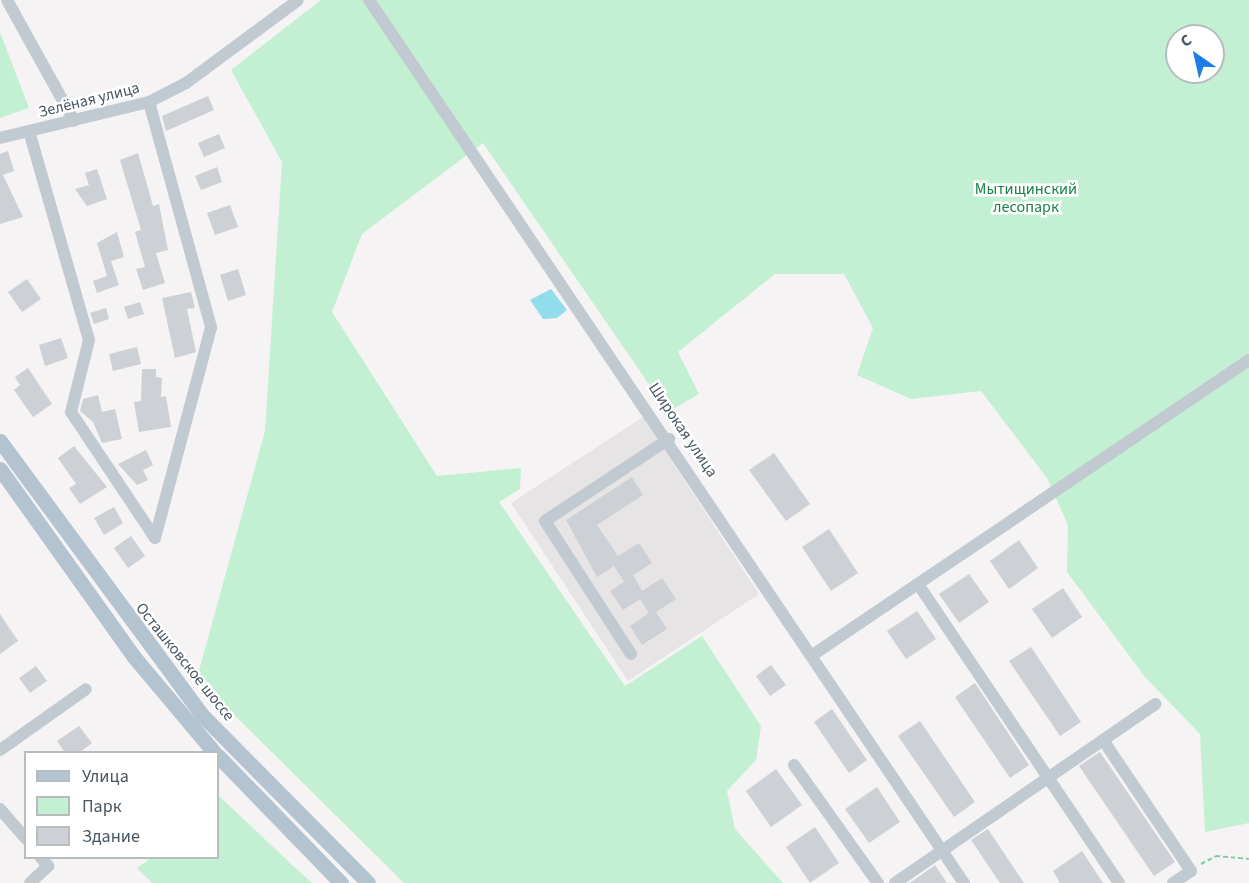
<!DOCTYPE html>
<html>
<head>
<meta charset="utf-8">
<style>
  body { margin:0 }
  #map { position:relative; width:1249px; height:883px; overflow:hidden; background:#f5f3f3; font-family:"Source Sans 3",sans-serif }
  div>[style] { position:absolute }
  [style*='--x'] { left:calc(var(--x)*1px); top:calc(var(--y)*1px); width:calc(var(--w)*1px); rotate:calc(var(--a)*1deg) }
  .education>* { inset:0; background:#e6e4e5 }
  .green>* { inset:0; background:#c3f0d3 }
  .water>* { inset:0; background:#91ddec }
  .building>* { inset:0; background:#cdd0d5 }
  .path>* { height:2px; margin-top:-1px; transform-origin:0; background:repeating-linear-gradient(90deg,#7bcea2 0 4.5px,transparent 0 7.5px) }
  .minor>* { height:12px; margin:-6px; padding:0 6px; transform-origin:6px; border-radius:6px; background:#c1cad1 }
  .major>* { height:15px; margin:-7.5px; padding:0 7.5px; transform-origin:7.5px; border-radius:7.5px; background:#b3c3d0 }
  span { translate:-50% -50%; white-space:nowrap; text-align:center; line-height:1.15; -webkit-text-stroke:5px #fff; paint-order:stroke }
  .street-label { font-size:16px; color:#4a5760 }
  .park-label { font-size:16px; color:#19834a }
  .legend { position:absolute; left:24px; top:751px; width:195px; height:108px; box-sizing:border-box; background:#fff; border:2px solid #b7bcbf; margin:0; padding:8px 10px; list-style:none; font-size:18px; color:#4a5760 }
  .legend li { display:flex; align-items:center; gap:12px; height:30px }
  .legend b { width:30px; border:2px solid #b7bcbf }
  .north { position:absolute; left:1165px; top:24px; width:60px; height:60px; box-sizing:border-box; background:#fff; border:2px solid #b7bcbf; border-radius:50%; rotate:326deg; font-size:16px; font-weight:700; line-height:24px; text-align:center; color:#4a5760 }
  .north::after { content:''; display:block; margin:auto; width:21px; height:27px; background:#1d7ce5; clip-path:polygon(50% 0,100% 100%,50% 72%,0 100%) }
</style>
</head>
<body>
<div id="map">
  <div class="education">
    <div style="clip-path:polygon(643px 417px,759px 594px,628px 681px,511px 503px)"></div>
  </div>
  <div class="green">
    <div style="clip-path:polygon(evenodd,321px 0,1249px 0,1249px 823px,1205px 832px,1200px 734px,1145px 677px,1067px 572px,1068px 525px,1047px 478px,981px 391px,911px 399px,857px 375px,873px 328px,844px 274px,775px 274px,678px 352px,699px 394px,668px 412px,483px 143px,362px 234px,332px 312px,437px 476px,521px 468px,520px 489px,499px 502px,625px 686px,702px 636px,761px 726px,756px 760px,727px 791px,735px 829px,783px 883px,404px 883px,197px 678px,265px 431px,282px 162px,231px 70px,321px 0,1177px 36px,1213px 36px,1213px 72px,1177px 72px,1177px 36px)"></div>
    <div style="clip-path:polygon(0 32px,29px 108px,0 118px)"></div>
    <div style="clip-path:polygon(218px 795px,290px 863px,312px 883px,152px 883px,137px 868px,151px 858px,218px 858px)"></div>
  </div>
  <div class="water">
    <div style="clip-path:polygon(551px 289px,567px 310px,557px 318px,543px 319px,530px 300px)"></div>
  </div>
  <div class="building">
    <div style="clip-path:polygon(208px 96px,214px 110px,166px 131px,162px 116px)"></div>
    <div style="clip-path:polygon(219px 134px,225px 148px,204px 157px,198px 143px)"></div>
    <div style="clip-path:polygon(8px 151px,14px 171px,3px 175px,23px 217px,0 224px,0 154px)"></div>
    <div style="clip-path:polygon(138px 153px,153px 206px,159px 204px,168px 250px,156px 253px,165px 283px,143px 290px,136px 269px,145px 267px,135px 232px,141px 230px,120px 160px)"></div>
    <div style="clip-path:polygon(217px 167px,222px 182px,201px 190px,195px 176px)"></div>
    <div style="clip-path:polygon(97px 169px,107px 199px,87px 206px,75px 189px,89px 185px,85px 173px)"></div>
    <div style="clip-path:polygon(230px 205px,238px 227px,215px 235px,207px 213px)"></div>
    <div style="clip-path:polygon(117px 232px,124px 257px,111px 261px,119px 285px,97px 293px,93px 281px,107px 276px,97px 243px)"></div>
    <div style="clip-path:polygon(238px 269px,246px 295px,228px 301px,220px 275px)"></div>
    <div style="clip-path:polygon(27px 279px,41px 299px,22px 312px,8px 292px)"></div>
    <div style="clip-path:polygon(191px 292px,195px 308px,187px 309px,196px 352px,175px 358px,162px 298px)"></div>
    <div style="clip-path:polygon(140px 302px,144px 314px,128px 319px,124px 307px)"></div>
    <div style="clip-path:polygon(106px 308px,109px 319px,94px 324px,90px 313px)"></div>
    <div style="clip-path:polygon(61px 338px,68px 358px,45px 366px,39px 345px)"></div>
    <div style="clip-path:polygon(137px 347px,141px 364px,113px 371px,109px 354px)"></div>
    <div style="clip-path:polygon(28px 368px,52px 404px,33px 417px,14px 390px,20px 385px,15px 377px)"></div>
    <div style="clip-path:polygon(142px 369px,156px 369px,156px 377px,162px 378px,161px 397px,166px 396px,171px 427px,139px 432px,134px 402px,141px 401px)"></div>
    <div style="clip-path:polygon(98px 395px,102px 412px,115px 409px,122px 439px,102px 443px,93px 422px,80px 411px,83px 399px)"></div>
    <div style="clip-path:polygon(74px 446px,107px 487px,80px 504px,69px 488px,76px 484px,58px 458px)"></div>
    <div style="clip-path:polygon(146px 450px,153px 465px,143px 470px,148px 480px,137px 485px,118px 464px)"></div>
    <div style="clip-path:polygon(774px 453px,810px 504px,786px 521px,749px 470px)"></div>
    <div style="clip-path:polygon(632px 477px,643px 495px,597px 525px,618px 556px,639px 543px,652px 563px,633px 575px,642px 591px,662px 578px,676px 599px,656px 612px,667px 629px,642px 645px,630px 626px,649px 613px,640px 599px,623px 610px,610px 591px,624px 582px,614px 566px,597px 577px,566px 520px)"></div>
    <div style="clip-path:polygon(114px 507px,123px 523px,104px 535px,94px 518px)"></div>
    <div style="clip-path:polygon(829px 529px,858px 573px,831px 591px,802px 547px)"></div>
    <div style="clip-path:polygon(131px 536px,145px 556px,128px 568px,114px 548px)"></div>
    <div style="clip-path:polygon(1019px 540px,1038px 568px,1009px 589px,990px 561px)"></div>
    <div style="clip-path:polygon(969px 574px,989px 602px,959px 623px,939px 594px)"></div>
    <div style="clip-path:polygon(1063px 588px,1082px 617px,1052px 638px,1032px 609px)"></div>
    <div style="clip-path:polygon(917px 611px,936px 639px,906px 659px,887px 631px)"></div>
    <div style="clip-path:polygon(0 614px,18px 641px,0 654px)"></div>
    <div style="clip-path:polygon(1031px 647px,1081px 722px,1060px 736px,1009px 661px)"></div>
    <div style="clip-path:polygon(771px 665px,786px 685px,770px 696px,756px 676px)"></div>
    <div style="clip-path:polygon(36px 666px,47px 681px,30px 693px,19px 678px)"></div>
    <div style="clip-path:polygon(975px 683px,1029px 765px,1010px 778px,955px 697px)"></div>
    <div style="clip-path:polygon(832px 709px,867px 760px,849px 773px,814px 722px)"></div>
    <div style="clip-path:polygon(920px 721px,975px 802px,954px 817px,898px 736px)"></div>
    <div style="clip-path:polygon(79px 726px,92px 743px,79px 753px,65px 753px,57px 741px)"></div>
    <div style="clip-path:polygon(1100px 752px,1175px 862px,1154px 876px,1079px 766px)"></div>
    <div style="clip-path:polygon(776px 769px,802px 805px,771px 827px,746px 791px)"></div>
    <div style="clip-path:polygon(877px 787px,900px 822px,869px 843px,845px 809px)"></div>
    <div style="clip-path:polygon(815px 827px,839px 863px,810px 883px,786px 847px)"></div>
    <div style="clip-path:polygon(988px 829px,1024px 883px,1000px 883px,971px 840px)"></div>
    <div style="clip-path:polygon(1082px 851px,1103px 883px,1060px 883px,1053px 871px)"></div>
    <div style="clip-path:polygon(935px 865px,947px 883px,910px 883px)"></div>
  </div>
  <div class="path">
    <div style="--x:1201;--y:864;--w:17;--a:-28"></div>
    <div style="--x:1216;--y:856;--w:33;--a:5"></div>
  </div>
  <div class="minor">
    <div style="--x:7;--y:0;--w:138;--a:61"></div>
    <div style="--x:369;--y:0;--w:1065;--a:56.03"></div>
    <div style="--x:29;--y:131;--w:217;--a:74"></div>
    <div style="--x:89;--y:340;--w:74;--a:104"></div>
    <div style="--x:71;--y:412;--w:151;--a:56.3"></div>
    <div style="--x:155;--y:538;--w:218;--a:-75.1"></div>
    <div style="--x:211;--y:327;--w:233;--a:-105.4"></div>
    <div style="--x:0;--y:138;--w:153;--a:-13.6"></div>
    <div style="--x:149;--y:102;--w:42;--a:-27.2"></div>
    <div style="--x:186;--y:83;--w:139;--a:-36.5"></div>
    <div style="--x:918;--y:584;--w:360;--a:56.1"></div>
    <div style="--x:631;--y:654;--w:158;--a:-122.9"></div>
    <div style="--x:545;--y:521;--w:149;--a:-33.5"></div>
    <div style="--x:814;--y:654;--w:525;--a:-34.05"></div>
    <div style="--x:1103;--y:740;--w:158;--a:56.1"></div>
    <div style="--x:1191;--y:871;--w:22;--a:146"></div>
    <div style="--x:0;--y:750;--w:105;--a:-35.3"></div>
    <div style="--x:794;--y:765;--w:145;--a:54.6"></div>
    <div style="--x:0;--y:809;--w:40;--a:49"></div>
    <div style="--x:30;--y:883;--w:25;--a:-43"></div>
    <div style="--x:48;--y:866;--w:11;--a:-131"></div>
    <div style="--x:895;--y:883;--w:316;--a:-34.5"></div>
  </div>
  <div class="major">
    <div style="--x:0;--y:441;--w:340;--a:53.6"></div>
    <div style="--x:202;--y:715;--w:236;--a:45.3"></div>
    <div style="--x:0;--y:469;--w:231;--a:54.5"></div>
    <div style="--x:134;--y:657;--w:124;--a:49.9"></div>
    <div style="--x:218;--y:756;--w:177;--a:45.9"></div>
  </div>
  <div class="street-label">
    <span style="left:89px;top:100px;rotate:-14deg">Зелёная улица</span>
    <span style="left:683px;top:430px;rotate:56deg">Широкая улица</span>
    <span style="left:185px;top:662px;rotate:51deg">Осташковское шоссе</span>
  </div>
  <div class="park-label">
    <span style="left:1026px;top:198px">Мытищинский<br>лесопарк</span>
  </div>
  <ul class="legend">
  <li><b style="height:8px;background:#b3c3d0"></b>Улица</li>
  <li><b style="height:16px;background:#c3f0d3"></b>Парк</li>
  <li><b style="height:16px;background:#cdd0d5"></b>Здание</li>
  </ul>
  <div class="north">С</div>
</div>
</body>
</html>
